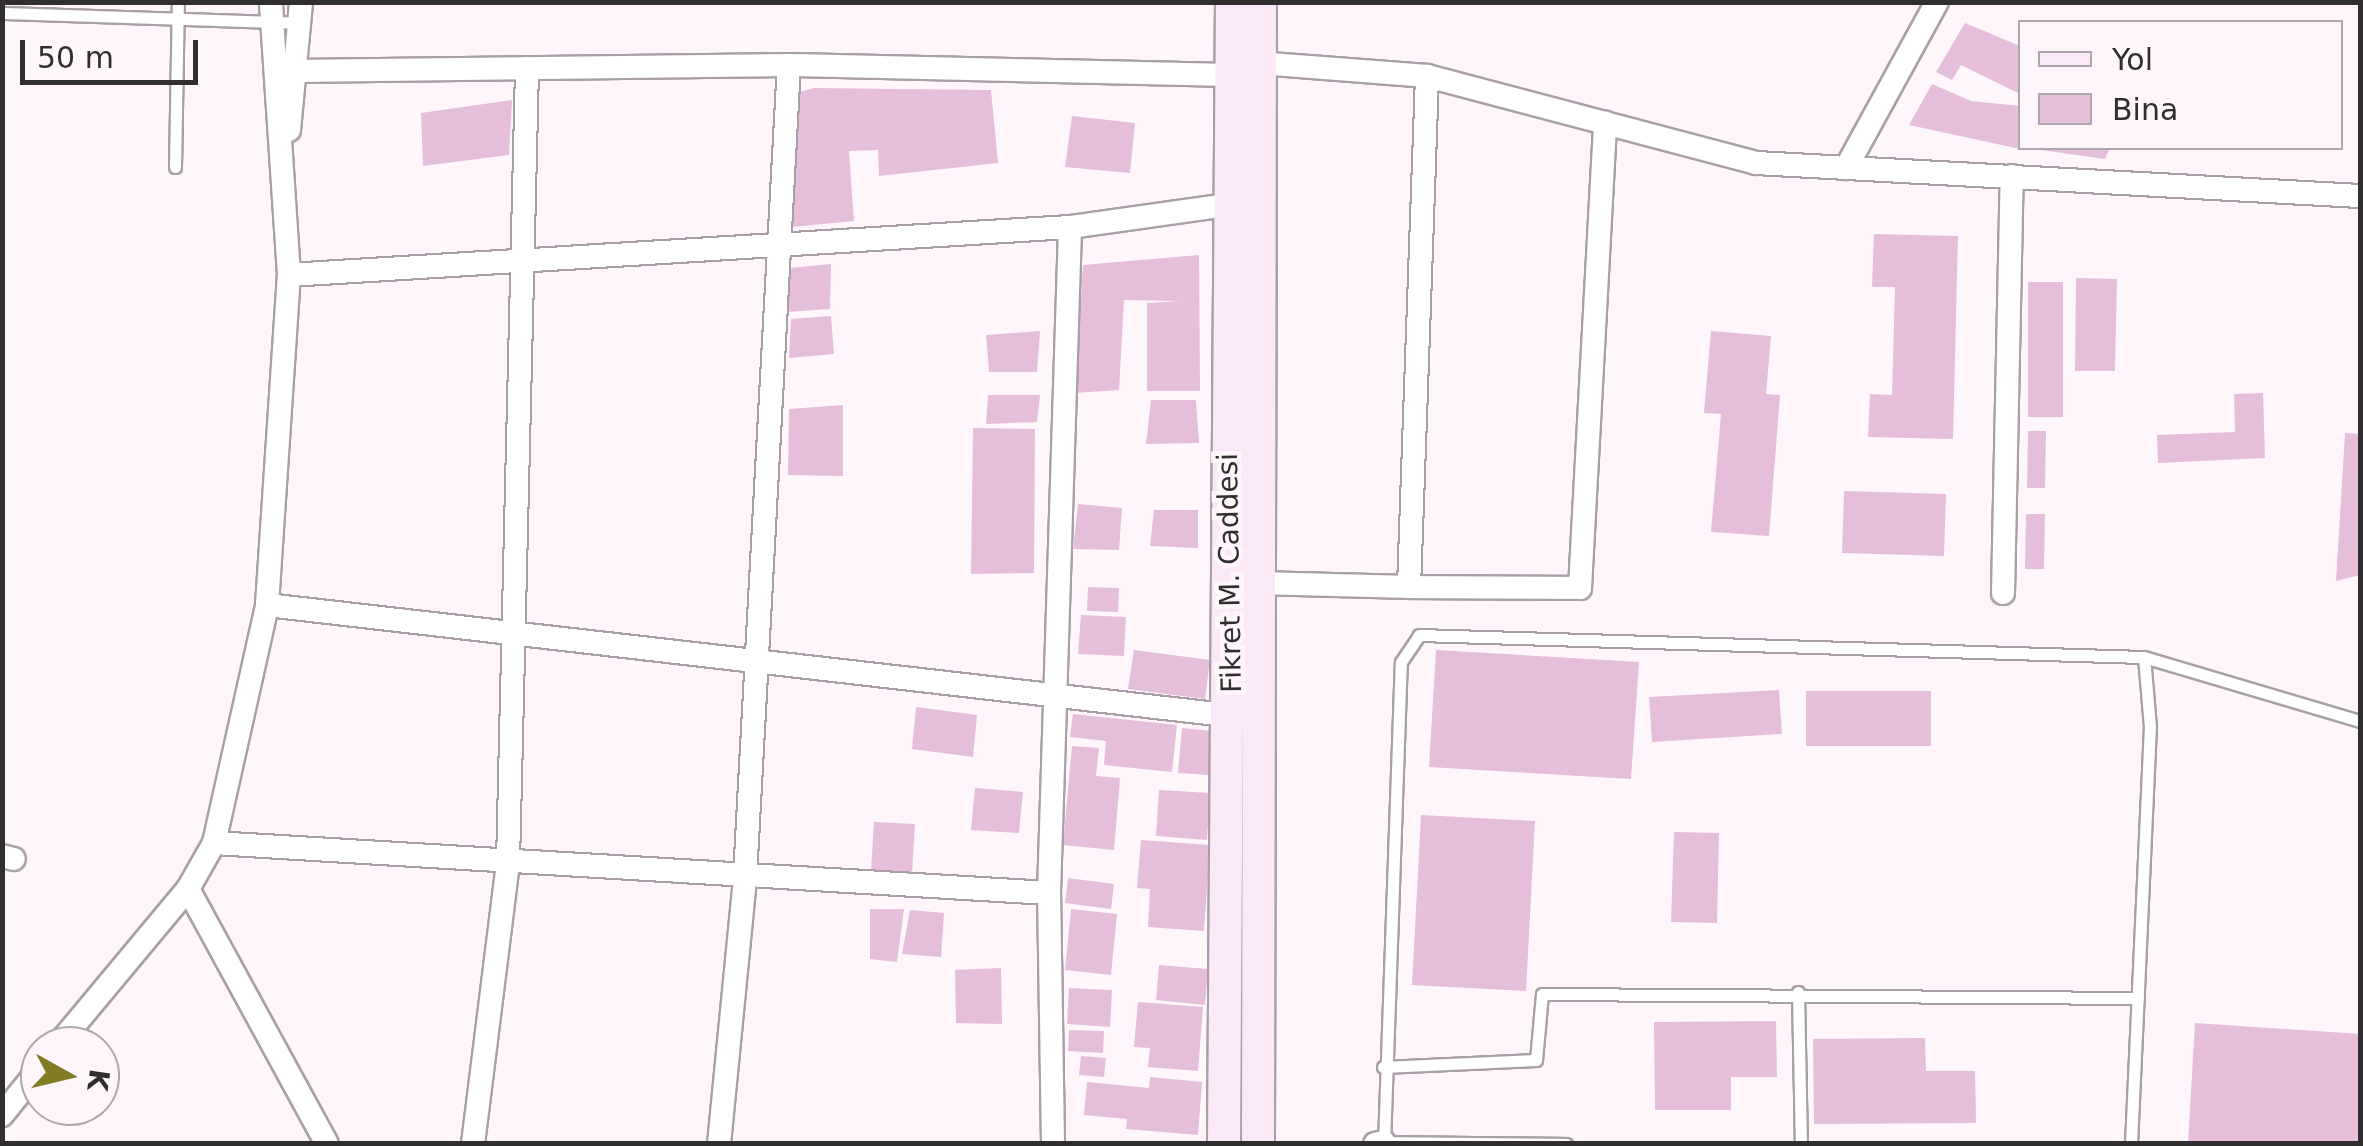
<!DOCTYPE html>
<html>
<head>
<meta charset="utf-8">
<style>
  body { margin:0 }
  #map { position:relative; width:2363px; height:1146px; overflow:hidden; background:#fff6fc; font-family:"DejaVu Sans",sans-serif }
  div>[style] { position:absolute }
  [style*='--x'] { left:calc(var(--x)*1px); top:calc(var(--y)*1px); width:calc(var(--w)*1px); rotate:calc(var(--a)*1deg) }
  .building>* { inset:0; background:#e4bedb }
  .roads { filter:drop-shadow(2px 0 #a8a0a6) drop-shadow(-2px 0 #a8a0a6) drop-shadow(0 2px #a8a0a6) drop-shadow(0 -2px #a8a0a6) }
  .service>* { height:11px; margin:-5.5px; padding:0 5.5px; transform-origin:5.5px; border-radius:5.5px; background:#fff }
  .minor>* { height:22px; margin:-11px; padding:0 11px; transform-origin:11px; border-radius:11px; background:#fff }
  .secondary>* { height:32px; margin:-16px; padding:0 16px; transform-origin:16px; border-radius:16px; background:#fce9f8 }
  span { translate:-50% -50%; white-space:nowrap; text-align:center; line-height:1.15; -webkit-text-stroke:9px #fff6fc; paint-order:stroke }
  .street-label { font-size:28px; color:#312e30 }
  .frame { position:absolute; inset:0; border:5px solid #312e30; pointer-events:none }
  .legend { position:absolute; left:2018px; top:20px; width:325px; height:130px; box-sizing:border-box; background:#fff6fc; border:2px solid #ada6aa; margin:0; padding:12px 18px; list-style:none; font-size:30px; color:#312e30 }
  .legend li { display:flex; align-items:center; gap:20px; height:50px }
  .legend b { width:50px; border:2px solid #ada6aa }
  .north { position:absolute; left:20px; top:1026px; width:100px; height:100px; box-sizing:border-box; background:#fff6fc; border:2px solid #ada6aa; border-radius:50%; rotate:98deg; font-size:28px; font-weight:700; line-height:40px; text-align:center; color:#312e30 }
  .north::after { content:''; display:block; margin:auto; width:35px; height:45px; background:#817c24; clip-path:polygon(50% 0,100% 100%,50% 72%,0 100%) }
  .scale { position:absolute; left:20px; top:40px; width:178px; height:45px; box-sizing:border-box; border:5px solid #312e30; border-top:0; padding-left:12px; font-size:30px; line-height:35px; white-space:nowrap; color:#312e30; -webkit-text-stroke:8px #fff6fc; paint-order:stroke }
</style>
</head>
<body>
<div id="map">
  <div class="building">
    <div style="clip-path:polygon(1965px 23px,2020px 46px,2020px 94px,1961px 65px,1952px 80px,1936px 72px)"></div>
    <div style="clip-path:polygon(1932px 84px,1971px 101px,2020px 106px,2020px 149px,1909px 125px)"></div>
    <div style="clip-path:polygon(814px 88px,991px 90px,998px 163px,879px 176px,878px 150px,849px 151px,854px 221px,791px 227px,800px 92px)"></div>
    <div style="clip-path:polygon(512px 100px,509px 155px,423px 166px,421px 113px)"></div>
    <div style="clip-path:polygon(1072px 116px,1135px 123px,1130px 173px,1065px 167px)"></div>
    <div style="clip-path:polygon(2026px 148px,2110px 148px,2105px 159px)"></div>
    <div style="clip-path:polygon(1874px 234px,1958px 236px,1953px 439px,1868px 437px,1870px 394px,1892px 395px,1895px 287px,1872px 287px)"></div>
    <div style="clip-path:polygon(1199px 255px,1200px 391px,1147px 391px,1147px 303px,1181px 301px,1124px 300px,1119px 390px,1075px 393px,1083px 265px)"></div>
    <div style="clip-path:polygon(831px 264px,830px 309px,786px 312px,789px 268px)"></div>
    <div style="clip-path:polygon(2076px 278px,2117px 279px,2115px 371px,2075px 371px)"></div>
    <div style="clip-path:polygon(2028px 282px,2063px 282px,2063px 417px,2028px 417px)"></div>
    <div style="clip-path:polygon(831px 316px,834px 354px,789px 358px,791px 319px)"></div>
    <div style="clip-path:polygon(1040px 331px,1037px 372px,989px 372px,986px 335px)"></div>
    <div style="clip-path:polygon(1711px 331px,1771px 336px,1766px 394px,1780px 395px,1769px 536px,1711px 532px,1721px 414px,1704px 413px)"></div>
    <div style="clip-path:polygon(2263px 393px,2265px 458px,2158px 463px,2157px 435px,2235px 432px,2234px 394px)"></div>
    <div style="clip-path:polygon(988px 395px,1040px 395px,1037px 422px,986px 424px)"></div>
    <div style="clip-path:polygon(1151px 400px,1196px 400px,1199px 443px,1146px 444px)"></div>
    <div style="clip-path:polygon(843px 405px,843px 476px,788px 475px,789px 409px)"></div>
    <div style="clip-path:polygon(973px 428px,1035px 429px,1034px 573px,971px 574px)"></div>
    <div style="clip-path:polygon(2028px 431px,2046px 431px,2045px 488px,2027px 488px)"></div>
    <div style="clip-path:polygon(2345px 433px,2360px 434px,2360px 575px,2336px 581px)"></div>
    <div style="clip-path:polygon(1844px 491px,1946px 494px,1944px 556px,1842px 553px)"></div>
    <div style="clip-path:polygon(1078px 504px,1122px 508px,1119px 550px,1073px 549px)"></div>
    <div style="clip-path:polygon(1154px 510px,1198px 510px,1198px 548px,1150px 546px)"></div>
    <div style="clip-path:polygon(2026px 514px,2045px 514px,2044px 569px,2025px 569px)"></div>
    <div style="clip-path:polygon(1088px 587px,1119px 588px,1118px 612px,1087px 611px)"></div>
    <div style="clip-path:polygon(1081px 615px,1126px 617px,1124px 656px,1078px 654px)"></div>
    <div style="clip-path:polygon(1134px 650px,1210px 660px,1205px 699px,1128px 689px)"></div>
    <div style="clip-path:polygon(1436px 650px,1639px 662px,1631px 779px,1429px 767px)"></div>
    <div style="clip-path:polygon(1779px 690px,1782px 734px,1652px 742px,1649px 697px)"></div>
    <div style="clip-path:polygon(1806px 691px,1931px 691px,1931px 746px,1806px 746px)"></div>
    <div style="clip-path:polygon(916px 707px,977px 715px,973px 757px,912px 749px)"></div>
    <div style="clip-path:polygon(1073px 714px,1177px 725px,1172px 772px,1104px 765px,1106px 741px,1070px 737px)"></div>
    <div style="clip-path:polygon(1182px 728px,1213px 731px,1209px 775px,1178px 773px)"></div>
    <div style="clip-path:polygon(1072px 746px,1099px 748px,1096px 776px,1120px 778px,1114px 850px,1063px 845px)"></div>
    <div style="clip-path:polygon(975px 788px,1023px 792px,1019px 833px,971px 830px)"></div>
    <div style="clip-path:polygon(1159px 790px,1210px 793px,1207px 840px,1156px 836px)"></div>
    <div style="clip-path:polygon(1421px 815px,1535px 821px,1526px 991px,1412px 985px)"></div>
    <div style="clip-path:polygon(874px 822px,915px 824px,912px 873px,871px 871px)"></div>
    <div style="clip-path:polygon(1674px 832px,1719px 833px,1717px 923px,1671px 922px)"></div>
    <div style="clip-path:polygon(1141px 840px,1210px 845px,1204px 931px,1148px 927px,1150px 889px,1137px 888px)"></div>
    <div style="clip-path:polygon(1068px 878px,1114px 884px,1111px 909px,1065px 903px)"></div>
    <div style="clip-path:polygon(870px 909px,904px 909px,897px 962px,870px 959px)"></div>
    <div style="clip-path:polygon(1071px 909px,1117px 914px,1111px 975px,1065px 970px)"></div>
    <div style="clip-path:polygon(910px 910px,944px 913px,941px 957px,902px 954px)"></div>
    <div style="clip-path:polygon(1159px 965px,1208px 969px,1205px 1005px,1156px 1000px)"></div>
    <div style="clip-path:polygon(1001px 968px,1002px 1024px,956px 1023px,955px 970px)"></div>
    <div style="clip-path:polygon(1069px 988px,1112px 990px,1110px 1027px,1067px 1024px)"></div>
    <div style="clip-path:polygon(1138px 1002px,1203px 1007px,1198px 1071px,1148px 1067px,1150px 1048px,1134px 1047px)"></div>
    <div style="clip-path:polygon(1776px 1021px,1777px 1077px,1731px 1077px,1731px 1110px,1655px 1110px,1654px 1022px)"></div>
    <div style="clip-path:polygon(2195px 1023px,2360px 1034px,2360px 1144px,2188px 1144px)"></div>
    <div style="clip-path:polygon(1069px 1030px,1104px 1031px,1103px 1053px,1068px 1051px)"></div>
    <div style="clip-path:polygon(1925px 1038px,1926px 1071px,1975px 1071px,1976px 1123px,1814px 1124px,1813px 1039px)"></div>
    <div style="clip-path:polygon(1081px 1056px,1106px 1058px,1104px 1077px,1079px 1075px)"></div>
    <div style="clip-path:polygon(1150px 1077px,1202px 1082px,1198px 1135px,1126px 1129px,1127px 1119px,1084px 1115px,1087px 1082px,1149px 1088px)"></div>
  </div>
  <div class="roads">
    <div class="service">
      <div style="--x:2;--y:13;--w:298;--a:1.9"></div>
      <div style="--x:175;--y:167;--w:165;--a:-89"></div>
      <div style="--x:1798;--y:992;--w:152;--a:88.9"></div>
      <div style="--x:1383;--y:1067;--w:153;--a:-2.6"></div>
      <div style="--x:1536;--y:1060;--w:66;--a:-84.8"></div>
      <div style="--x:1542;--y:994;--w:596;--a:0.38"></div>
      <div style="--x:1384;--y:1142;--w:182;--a:0.6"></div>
      <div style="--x:1384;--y:1144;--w:482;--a:-88"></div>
      <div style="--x:1401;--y:662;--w:32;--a:-56"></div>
      <div style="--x:1419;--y:635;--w:725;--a:1.74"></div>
      <div style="--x:2144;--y:657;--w:225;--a:16.5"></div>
      <div style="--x:2131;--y:1144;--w:417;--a:-87.4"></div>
      <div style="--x:2150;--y:727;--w:70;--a:-94.9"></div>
    </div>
    <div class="minor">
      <div style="--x:1258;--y:63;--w:169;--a:4.4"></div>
      <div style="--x:1427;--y:76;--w:340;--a:14.8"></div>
      <div style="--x:1756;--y:163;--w:605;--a:3.13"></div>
      <div style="--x:296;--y:71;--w:493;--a:-0.7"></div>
      <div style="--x:789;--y:65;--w:440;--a:1.3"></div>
      <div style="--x:289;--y:130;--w:129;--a:-84.6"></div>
      <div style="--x:1846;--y:168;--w:189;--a:-61.3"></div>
      <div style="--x:289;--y:275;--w:782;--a:-3.52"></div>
      <div style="--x:1259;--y:583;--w:150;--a:1.5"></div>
      <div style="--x:1409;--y:587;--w:511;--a:-87.98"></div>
      <div style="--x:1409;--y:587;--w:171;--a:0.3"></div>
      <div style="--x:1580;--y:588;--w:466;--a:-86.9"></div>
      <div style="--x:2003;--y:593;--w:417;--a:-88.8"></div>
      <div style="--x:267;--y:605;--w:972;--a:6.55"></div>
      <div style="--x:214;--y:843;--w:836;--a:3.43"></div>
      <div style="--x:2;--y:856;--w:12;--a:14"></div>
      <div style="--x:188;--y:889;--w:290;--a:61.4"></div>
      <div style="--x:57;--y:1046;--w:204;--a:-50.2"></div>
      <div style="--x:188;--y:889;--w:53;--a:-60.5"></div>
      <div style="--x:214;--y:843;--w:244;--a:-77.4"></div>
      <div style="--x:267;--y:605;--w:331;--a:-86.2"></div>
      <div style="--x:289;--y:275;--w:274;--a:-93.8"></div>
      <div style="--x:2;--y:1115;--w:60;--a:-51"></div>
      <div style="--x:473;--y:1144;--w:283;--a:-82.9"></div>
      <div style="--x:508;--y:863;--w:795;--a:-88.63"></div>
      <div style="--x:719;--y:1144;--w:268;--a:-84.4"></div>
      <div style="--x:745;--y:877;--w:813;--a:-86.9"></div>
      <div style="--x:1053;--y:1144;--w:251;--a:-90.9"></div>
      <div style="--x:1049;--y:893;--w:666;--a:-88.19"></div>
      <div style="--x:1070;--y:227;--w:159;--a:-8"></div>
      <div style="--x:1375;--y:1144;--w:9;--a:-13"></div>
    </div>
    <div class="secondary">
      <div style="--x:1224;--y:1144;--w:1142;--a:-89.6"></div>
      <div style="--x:1258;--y:1144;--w:1142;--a:-89.9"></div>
    </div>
  </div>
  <div class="street-label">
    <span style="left:1230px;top:573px;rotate:-91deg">Fikret M. Caddesi</span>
  </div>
  <div class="frame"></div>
  <ul class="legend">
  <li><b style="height:12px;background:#fce9f8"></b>Yol</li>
  <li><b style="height:28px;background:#e4bedb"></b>Bina</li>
  </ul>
  <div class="north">K</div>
  <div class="scale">50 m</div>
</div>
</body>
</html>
